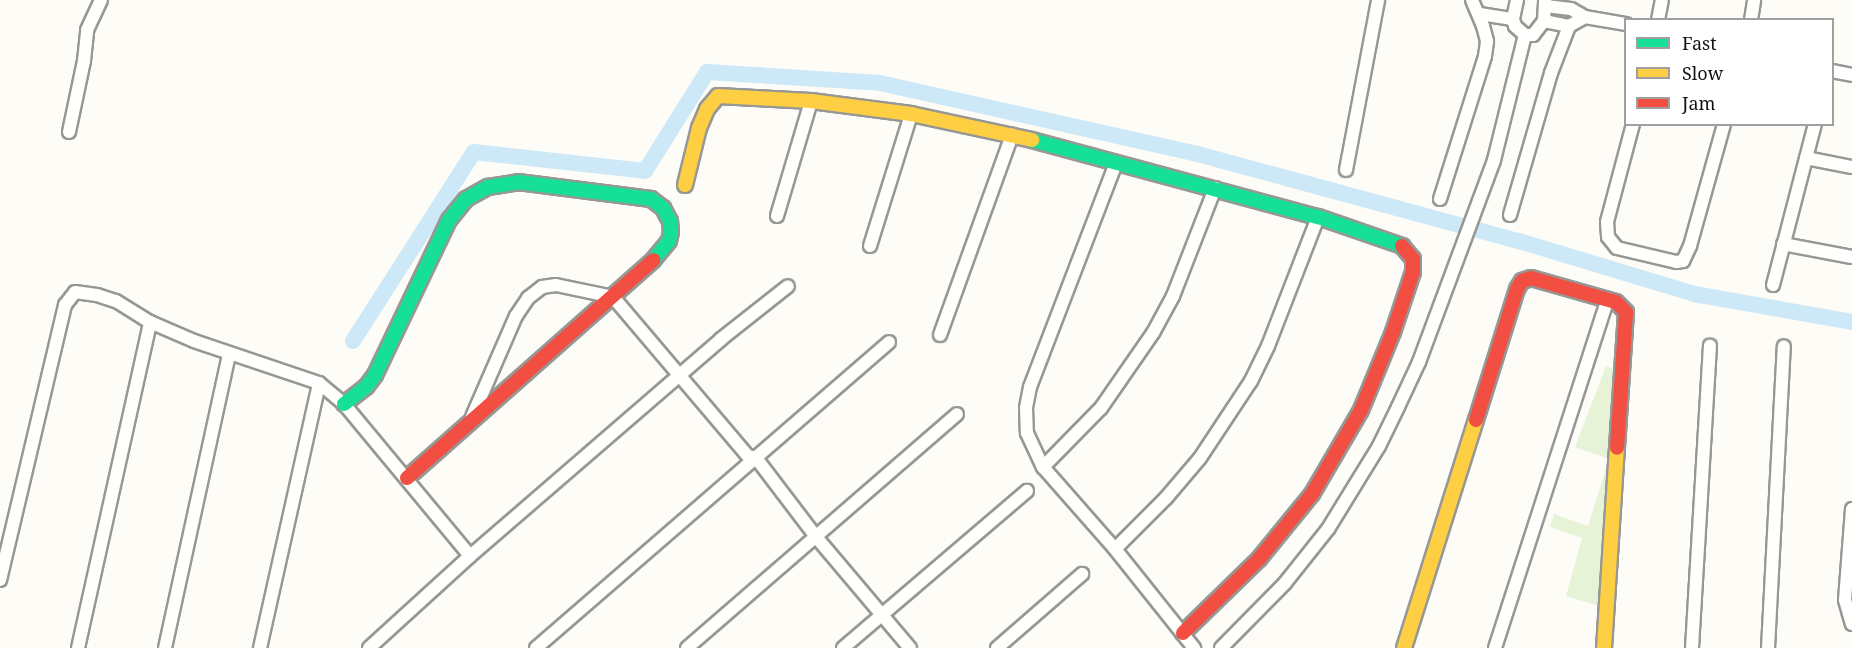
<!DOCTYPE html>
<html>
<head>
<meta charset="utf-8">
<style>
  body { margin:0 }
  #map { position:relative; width:1852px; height:648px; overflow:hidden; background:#fdfcf7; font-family:"Noto Serif",serif }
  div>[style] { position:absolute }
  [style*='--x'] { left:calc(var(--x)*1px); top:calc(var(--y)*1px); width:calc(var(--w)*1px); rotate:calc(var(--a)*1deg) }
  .green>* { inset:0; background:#e7f3d7 }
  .canal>* { height:16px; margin:-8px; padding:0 8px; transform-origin:8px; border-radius:8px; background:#cde8f7 }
  .roads { filter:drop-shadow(2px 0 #979795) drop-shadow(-2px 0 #979795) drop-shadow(0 2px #979795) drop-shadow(0 -2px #979795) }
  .street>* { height:12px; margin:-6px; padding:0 6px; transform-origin:6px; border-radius:6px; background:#fffffe }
  .fast>* { height:14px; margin:-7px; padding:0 7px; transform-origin:7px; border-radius:7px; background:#16e098 }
  .slow>* { height:14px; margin:-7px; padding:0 7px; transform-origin:7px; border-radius:7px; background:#ffcf43 }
  .jam>* { height:14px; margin:-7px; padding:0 7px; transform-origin:7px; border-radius:7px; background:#f24e42 }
  span { translate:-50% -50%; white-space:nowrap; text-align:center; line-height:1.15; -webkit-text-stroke:6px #fff; paint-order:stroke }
  .legend { position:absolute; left:1624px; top:18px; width:210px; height:108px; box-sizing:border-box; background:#fff; border:2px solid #a0a0a0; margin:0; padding:8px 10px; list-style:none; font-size:18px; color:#111 }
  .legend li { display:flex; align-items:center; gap:12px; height:30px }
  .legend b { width:30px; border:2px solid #a0a0a0 }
</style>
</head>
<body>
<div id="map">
  <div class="green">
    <div style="clip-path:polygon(1606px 366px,1617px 370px,1599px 606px,1566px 596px,1582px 538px,1550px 527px,1554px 514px,1588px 526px,1609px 459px,1575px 447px)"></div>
  </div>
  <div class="canal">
    <div style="--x:353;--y:341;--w:224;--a:-57.4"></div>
    <div style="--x:474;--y:152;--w:172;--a:6.3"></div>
    <div style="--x:645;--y:171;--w:117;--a:-57.9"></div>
    <div style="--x:707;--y:72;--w:173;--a:3.6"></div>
    <div style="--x:880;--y:83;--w:322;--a:12.6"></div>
    <div style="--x:1194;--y:153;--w:337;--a:15.2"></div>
    <div style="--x:1519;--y:241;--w:183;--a:16.8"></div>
    <div style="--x:1694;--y:294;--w:160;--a:10"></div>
  </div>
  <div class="roads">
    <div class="street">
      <div style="--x:1517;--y:0;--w:19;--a:102"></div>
      <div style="--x:1513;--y:19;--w:7;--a:74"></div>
      <div style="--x:1515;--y:26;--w:13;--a:42"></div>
      <div style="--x:1525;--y:35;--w:8;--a:0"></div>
      <div style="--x:1533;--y:35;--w:18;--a:-52"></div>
      <div style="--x:1544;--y:21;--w:21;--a:-87"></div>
      <div style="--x:1546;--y:6;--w:25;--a:7"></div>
      <div style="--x:1571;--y:9;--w:16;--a:30"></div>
      <div style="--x:1585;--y:17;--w:42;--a:9.7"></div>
      <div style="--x:1480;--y:14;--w:33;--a:9"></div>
      <div style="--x:1658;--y:20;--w:20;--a:-79"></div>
      <div style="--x:1751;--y:20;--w:20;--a:-81"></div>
      <div style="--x:1544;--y:21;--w:25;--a:11"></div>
      <div style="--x:1569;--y:26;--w:18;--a:-29"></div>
      <div style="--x:1832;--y:71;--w:20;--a:11"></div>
      <div style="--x:1633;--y:124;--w:101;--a:104.9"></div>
      <div style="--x:1607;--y:222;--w:15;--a:86"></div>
      <div style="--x:1608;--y:237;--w:14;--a:51"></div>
      <div style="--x:1617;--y:248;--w:61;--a:13.3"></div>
      <div style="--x:1676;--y:262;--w:7;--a:-8"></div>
      <div style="--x:1683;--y:261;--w:17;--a:-65"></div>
      <div style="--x:1690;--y:246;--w:127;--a:-74.4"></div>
      <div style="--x:69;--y:132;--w:73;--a:-78.1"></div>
      <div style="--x:84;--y:61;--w:31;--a:-84"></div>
      <div style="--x:87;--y:30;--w:33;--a:-65"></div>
      <div style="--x:1806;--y:158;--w:47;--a:11.1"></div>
      <div style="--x:1116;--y:163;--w:240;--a:111"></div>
      <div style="--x:1030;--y:387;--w:21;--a:101"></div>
      <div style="--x:1026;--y:408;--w:25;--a:88"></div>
      <div style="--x:1027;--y:433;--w:38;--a:65"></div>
      <div style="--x:1043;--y:467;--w:109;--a:48.7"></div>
      <div style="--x:1115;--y:549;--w:127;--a:51.4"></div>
      <div style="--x:1346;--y:170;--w:173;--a:-79.3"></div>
      <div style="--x:1440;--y:199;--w:150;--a:-72.5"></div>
      <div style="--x:1485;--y:56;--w:15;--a:-82"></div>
      <div style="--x:1487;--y:41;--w:16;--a:-105"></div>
      <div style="--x:1483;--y:26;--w:28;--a:-113"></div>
      <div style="--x:1510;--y:215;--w:148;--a:-73.9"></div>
      <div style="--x:1551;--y:73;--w:50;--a:-69"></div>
      <div style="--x:777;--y:216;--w:120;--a:-73.5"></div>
      <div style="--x:1783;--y:244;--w:70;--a:10.7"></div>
      <div style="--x:870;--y:246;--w:138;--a:-72.7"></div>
      <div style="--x:1773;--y:285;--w:166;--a:-75.4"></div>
      <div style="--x:940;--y:335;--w:213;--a:-70.2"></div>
      <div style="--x:472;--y:417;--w:110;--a:-66.5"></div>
      <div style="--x:516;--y:316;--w:22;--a:-56"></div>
      <div style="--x:528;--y:298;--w:18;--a:-38"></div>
      <div style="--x:542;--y:287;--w:14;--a:-8"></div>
      <div style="--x:556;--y:285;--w:58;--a:11.9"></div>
      <div style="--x:613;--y:297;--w:209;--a:49.7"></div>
      <div style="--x:748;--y:456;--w:8;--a:14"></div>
      <div style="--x:756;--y:458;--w:101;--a:52.7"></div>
      <div style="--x:817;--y:538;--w:144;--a:49.8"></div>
      <div style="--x:1043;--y:467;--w:83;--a:-45.5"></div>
      <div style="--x:1101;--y:408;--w:91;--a:-55.3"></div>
      <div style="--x:1153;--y:333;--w:42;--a:-61.6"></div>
      <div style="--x:1173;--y:296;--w:116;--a:-68.7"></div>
      <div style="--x:1852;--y:509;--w:91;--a:94.4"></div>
      <div style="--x:1845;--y:600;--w:25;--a:74"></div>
      <div style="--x:1115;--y:549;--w:72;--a:-45"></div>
      <div style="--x:1166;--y:498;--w:52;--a:-49.6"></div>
      <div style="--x:1200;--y:458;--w:92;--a:-56.5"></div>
      <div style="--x:1251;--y:381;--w:39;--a:-64"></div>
      <div style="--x:1268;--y:346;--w:138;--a:-68.8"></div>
      <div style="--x:0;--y:580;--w:283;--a:-76.7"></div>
      <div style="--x:65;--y:305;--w:16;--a:-52"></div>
      <div style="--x:75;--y:292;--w:22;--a:8"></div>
      <div style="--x:97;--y:295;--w:20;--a:18"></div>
      <div style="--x:116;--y:301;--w:40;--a:32"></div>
      <div style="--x:150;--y:322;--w:48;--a:23.4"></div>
      <div style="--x:194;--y:341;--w:132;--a:18.6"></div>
      <div style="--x:319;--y:383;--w:33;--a:40"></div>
      <div style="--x:344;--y:404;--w:197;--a:50.3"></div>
      <div style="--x:78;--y:648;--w:334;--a:-77.5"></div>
      <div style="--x:165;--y:648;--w:301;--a:-77.7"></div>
      <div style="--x:260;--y:648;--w:271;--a:-77.4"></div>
      <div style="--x:369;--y:648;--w:137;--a:-42.3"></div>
      <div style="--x:470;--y:556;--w:332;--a:-40.8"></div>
      <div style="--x:721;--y:339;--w:85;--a:-38.3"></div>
      <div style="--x:536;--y:648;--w:467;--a:-40.9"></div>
      <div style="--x:687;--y:648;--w:357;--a:-40.9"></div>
      <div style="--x:843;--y:648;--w:242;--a:-40.5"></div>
      <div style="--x:997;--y:648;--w:113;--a:-41"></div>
      <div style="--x:1221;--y:648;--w:91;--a:-45.4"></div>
      <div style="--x:1285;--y:583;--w:69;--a:-51.5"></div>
      <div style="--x:1328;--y:529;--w:97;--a:-58.4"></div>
      <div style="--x:1379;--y:446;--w:43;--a:-64"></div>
      <div style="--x:1398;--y:407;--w:50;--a:-65"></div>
      <div style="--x:1419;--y:362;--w:215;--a:-69.6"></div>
      <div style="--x:1494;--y:160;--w:129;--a:-76.1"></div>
      <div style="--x:1495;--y:648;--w:367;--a:-72.1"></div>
      <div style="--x:1692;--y:648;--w:303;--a:-86.6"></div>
      <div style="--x:1768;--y:648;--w:302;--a:-87"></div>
    </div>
    <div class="fast">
      <div style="--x:1032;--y:140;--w:296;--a:15.1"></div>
      <div style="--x:1318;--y:217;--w:89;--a:19"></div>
      <div style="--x:344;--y:404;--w:28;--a:-38"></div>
      <div style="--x:366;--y:387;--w:15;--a:-53"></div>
      <div style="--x:375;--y:375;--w:172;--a:-64.5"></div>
      <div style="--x:449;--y:220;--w:27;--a:-51"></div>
      <div style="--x:466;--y:199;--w:25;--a:-29"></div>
      <div style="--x:488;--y:187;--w:30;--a:-9"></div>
      <div style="--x:518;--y:182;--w:134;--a:7.3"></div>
      <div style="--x:651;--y:199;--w:15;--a:37"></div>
      <div style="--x:663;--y:208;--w:15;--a:62"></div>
      <div style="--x:670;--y:221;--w:11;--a:85"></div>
      <div style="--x:671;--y:232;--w:9;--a:103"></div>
      <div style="--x:669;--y:241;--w:25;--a:130"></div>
    </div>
    <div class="slow">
      <div style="--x:685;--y:185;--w:59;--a:-76.2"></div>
      <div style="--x:699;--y:128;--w:21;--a:-67"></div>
      <div style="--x:707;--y:109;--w:17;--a:-50"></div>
      <div style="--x:718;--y:96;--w:93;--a:3.1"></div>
      <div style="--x:811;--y:101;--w:101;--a:7.4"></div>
      <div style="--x:911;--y:114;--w:124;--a:12.1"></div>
      <div style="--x:1404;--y:648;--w:239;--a:-72.5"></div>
      <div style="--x:1604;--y:648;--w:200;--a:-86.3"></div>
    </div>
    <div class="jam">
      <div style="--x:1476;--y:420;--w:137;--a:-72.6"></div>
      <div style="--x:1517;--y:289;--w:9;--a:-58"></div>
      <div style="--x:1522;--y:281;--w:9;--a:-18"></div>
      <div style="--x:1531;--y:278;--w:88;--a:15.8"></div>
      <div style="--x:1616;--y:302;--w:14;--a:45"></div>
      <div style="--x:1626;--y:312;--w:136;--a:93.8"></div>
      <div style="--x:407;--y:478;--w:329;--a:-41.5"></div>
      <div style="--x:1183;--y:633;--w:106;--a:-44.2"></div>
      <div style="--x:1259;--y:559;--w:84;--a:-50.8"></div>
      <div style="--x:1312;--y:494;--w:97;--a:-59.7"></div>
      <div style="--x:1361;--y:410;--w:84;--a:-67.7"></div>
      <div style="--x:1393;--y:332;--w:63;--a:-71.6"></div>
      <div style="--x:1413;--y:272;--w:13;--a:-90"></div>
      <div style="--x:1413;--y:259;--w:17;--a:-130"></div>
    </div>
  </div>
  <ul class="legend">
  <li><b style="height:8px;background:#16e098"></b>Fast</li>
  <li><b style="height:8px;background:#ffcf43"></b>Slow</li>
  <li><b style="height:8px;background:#f24e42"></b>Jam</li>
  </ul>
</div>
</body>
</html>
